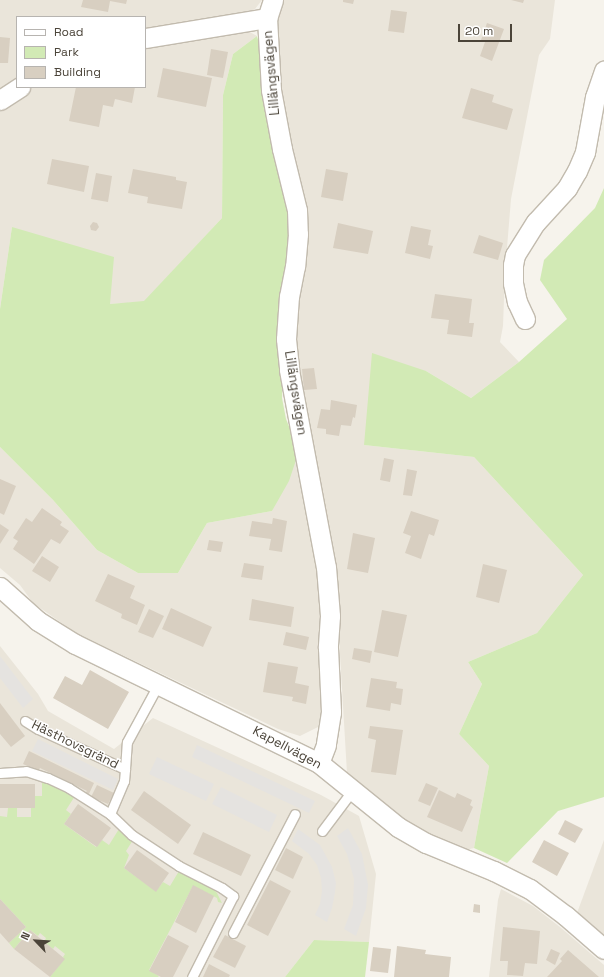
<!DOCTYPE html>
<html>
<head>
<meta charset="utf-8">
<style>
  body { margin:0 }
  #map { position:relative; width:604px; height:977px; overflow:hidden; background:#f6f3ec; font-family:"Space Grotesk",sans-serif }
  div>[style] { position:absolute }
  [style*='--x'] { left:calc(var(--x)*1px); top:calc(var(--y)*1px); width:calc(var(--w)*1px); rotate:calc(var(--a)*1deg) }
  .residential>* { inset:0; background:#eae5da }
  .green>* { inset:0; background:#d2eab5 }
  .parking>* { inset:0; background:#e5e3e0 }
  .building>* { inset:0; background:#d8cfc1 }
  .roads { filter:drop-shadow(1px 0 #c2bbae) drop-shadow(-1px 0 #c2bbae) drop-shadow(0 1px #c2bbae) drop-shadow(0 -1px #c2bbae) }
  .lane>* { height:9px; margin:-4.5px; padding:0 4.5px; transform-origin:4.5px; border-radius:4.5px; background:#fff }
  .street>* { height:19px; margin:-9.5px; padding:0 9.5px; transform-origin:9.5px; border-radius:9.5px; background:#fff }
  span { translate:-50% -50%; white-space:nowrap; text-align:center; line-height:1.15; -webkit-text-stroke:3px #fff; paint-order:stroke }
  .street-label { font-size:13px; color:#4b4439 }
  .legend { position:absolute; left:16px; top:16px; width:130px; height:72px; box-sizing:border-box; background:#fff; border:1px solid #b7b4b0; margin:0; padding:5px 7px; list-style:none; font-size:12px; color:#4b4439 }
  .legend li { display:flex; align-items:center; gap:8px; height:20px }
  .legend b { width:20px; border:1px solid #b7b4b0 }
  .north { position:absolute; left:16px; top:921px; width:40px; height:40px; -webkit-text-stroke:3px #fff; paint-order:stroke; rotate:295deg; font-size:11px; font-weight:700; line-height:16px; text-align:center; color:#4b4439 }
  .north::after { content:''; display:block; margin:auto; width:14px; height:18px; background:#4b4439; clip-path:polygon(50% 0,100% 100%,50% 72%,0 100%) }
  .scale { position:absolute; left:458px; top:24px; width:54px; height:18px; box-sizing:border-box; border:2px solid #4b4439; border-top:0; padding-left:5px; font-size:12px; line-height:14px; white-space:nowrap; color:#4b4439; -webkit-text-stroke:3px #fff; paint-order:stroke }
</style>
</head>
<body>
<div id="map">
  <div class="residential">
    <div style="clip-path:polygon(0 0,262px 0,255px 9px,237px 18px,145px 32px,145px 17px,17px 17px,17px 83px,0 94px)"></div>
    <div style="clip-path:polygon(283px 0,555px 0,550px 39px,539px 55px,511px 199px,505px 272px,503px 326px,500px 342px,519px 362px,471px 398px,426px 371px,364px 445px,474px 457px,583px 575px,537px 633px,468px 662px,482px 684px,459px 734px,489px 766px,474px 848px,466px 850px,435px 837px,408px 822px,347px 773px,337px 604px,293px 352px,288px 152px,272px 37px)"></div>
    <div style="clip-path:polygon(233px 30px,248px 31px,257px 36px,233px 54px,223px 95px,222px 218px,144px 302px,110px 304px,12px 227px,0 309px,0 108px,29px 87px,145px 87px,145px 48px,211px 38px)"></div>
    <div style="clip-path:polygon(0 447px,53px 500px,97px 550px,138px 573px,178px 573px,207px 523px,272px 511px,299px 451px,308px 495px,320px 595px,322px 711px,318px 727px,300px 736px,278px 729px,76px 633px,33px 603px,20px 585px,0 568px)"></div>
    <div style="clip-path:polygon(0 646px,38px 694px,48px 711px,114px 749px,153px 718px,321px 795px,359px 816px,376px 874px,369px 942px,314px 940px,285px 977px,0 977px)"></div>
    <div style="clip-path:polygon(604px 840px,604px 936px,577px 913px)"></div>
    <div style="clip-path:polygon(501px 889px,533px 906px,560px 927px,604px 965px,604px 977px,489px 977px,498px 900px)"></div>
  </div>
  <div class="green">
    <div style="clip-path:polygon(257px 36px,262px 54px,291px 225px,282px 398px,286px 419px,299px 451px,289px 481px,272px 511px,207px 523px,178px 573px,138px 573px,97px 550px,53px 500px,0 447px,0 309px,12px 227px,114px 257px,110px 304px,144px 301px,222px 218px,223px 95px,233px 54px)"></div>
    <div style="clip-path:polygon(604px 188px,604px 797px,558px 811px,507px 863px,474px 848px,489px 766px,459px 734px,482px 684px,468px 662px,537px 633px,583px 575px,474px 457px,364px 445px,372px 353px,426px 371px,471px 398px,519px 362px,567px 319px,540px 280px,544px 260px,595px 208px)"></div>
    <div style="clip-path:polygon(42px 781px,75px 796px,66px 810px,71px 814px,64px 824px,96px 847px,102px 840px,109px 845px,119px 829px,133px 840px,126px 851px,129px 855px,124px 868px,156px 891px,163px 882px,170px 886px,179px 871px,209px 885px,217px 893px,222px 903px,218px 902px,217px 898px,193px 886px,149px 970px,159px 976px,158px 977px,50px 977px,64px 959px,63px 957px,65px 954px,55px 946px,53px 949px,44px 942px,46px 938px,40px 933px,38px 936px,30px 930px,14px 949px,9px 943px,26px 927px,0 899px,0 816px,7px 817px,8px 808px,17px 808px,17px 817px,31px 817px,31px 808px,35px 808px,35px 796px,42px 796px)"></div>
    <div style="clip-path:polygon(314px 940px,369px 942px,365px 977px,285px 977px)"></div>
  </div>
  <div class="parking">
    <div style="clip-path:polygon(0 656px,33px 699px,23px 708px,0 678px)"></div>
    <div style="clip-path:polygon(38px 739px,118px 779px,113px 790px,32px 751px)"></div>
    <div style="clip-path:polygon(197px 745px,315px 801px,309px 813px,192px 757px)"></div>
    <div style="clip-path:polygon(157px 757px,214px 784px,206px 801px,149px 774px)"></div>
    <div style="clip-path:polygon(221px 787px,277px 815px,269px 832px,212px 804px)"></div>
    <div style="clip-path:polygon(348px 828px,362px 854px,368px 885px,366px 908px,356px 936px,344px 929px,353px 905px,354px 879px,347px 854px,337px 836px)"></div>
    <div style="clip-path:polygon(298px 829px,320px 845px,332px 867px,336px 883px,335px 892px,332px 908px,327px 922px,315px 915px,320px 904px,322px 891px,321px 878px,317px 865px,309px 854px,292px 841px)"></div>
  </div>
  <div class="building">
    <div style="clip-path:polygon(83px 0,127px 0,126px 4px,110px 1px,108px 12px,81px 7px)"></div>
    <div style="clip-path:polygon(343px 0,354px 0,353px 4px,343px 2px)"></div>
    <div style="clip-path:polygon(511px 0,524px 0,523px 3px)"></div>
    <div style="clip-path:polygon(391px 10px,407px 12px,404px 33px,388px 31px)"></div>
    <div style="clip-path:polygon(487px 23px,504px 29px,492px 61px,480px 56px,485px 42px,481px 40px)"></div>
    <div style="clip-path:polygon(0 37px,10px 38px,8px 63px,0 63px)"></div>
    <div style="clip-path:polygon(211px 49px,228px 52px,223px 78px,207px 75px)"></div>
    <div style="clip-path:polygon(163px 68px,212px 78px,206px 107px,157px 97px)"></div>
    <div style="clip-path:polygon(76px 87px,135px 87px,132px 103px,115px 99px,113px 107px,103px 105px,99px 127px,69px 121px)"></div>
    <div style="clip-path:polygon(471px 88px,494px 95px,492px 102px,513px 109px,507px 130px,462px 118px)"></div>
    <div style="clip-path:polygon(52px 159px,89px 166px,84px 192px,47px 184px)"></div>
    <div style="clip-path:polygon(133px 169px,176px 177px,176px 180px,187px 182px,182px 209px,147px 203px,148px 197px,128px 193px)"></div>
    <div style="clip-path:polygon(326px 169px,348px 173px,343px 201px,321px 197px)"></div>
    <div style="clip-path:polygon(96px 173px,112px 176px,108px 202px,91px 199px)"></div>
    <div style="clip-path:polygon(93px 222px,97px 223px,99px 227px,96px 231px,91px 230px,90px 226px)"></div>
    <div style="clip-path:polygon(338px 223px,373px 231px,368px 254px,333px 248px)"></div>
    <div style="clip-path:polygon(411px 226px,431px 230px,428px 245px,433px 246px,430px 259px,405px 253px)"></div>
    <div style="clip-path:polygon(479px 235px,503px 243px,498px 260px,473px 253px)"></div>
    <div style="clip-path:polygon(435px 294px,472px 299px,469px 323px,474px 323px,472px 337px,447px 334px,449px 320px,431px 318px)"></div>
    <div style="clip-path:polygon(314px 368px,317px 389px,304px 390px,302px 369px)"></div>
    <div style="clip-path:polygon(331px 400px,357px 405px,355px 418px,353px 417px,351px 426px,341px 425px,339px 436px,326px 434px,326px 429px,317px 428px,321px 409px,330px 410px)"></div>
    <div style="clip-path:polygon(384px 458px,394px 460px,390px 482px,380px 480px)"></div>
    <div style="clip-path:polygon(407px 469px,417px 471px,412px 496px,403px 495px)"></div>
    <div style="clip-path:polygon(0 479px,16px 486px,4px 515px,0 513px)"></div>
    <div style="clip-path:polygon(42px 508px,62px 522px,60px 525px,69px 531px,60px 544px,51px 539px,34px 564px,13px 549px,18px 541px,13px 538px,26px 518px,32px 522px)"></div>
    <div style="clip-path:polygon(411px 511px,439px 520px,434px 536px,429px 534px,421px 559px,405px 553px,411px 536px,403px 533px)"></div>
    <div style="clip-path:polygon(273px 518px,287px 521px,282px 552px,269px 550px,271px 539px,249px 536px,252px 521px,272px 524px)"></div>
    <div style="clip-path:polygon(0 524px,9px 530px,0 544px)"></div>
    <div style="clip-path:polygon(353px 533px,375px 538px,368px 573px,347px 569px)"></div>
    <div style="clip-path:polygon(209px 540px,223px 542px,221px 552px,207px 550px)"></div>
    <div style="clip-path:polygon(42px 556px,59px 567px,50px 582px,32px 571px)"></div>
    <div style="clip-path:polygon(244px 563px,264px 566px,262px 580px,241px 577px)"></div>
    <div style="clip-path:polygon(483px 564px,507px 570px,499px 603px,476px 597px)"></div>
    <div style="clip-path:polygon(108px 574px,135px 586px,130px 598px,145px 605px,137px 625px,121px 618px,122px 614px,95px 601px)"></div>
    <div style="clip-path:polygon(252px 599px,294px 607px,291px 627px,249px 620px)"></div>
    <div style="clip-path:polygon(171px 608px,212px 627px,203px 647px,162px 629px)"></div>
    <div style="clip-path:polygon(149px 609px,164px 616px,153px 638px,138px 632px)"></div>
    <div style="clip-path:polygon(382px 610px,407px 615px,398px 657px,374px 652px)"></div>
    <div style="clip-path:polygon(286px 632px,309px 637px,306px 650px,283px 645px)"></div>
    <div style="clip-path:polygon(354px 648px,372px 651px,370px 663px,352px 659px)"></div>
    <div style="clip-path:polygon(268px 662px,298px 667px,295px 683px,309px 686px,306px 704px,292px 701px,293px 697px,263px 692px)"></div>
    <div style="clip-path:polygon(90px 670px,129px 692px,108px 729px,53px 698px,65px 676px,82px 685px)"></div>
    <div style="clip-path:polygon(371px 678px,397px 682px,396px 688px,403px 689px,401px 705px,391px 703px,390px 711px,366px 707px)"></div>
    <div style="clip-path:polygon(0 703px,25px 736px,11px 747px,0 734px)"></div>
    <div style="clip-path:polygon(370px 726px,403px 730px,396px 775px,371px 772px,376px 740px,368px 738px)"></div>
    <div style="clip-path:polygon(29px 751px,94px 783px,88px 796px,84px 794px,87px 791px,40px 768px,38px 771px,23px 764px)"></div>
    <div style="clip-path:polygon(426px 783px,438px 788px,430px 806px,418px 801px)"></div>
    <div style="clip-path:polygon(0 784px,35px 784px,35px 808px,0 808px)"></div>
    <div style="clip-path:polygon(97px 785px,114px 793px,108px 804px,91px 797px)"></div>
    <div style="clip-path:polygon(439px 790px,455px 798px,457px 793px,472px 800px,470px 805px,473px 807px,462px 832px,427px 817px)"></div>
    <div style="clip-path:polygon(144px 791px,191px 825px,178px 844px,131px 810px)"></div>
    <div style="clip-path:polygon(78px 804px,111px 828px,97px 847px,64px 824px)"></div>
    <div style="clip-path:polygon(565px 820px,583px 829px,575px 843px,558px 834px)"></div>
    <div style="clip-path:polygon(203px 832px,251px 855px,241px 876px,193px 854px)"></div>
    <div style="clip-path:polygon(544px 840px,569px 853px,557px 876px,532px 862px)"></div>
    <div style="clip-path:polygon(286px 848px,303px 857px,293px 879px,275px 870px)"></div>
    <div style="clip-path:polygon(137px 850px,169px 873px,156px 892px,124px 868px)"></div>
    <div style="clip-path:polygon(270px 880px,291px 891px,268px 936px,247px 925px)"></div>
    <div style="clip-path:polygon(193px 885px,214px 896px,196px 933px,175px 922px)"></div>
    <div style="clip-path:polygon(0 899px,26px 927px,9px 943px,0 933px)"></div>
    <div style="clip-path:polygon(474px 904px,480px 905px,480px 913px,473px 912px)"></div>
    <div style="clip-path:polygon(503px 927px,540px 931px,537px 964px,525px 963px,523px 976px,507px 975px,508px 961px,500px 961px)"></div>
    <div style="clip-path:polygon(30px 930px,65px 959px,50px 977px,14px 949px)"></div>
    <div style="clip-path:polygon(168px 935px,189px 946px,173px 977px,161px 977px,149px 971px)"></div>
    <div style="clip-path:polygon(225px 935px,246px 946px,235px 968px,213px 957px)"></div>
    <div style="clip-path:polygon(397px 946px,426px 950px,425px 954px,451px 957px,449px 977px,394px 977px)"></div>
    <div style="clip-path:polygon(373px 947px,391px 949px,388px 973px,370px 971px)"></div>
    <div style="clip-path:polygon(551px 949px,560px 953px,555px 965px,546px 960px)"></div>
    <div style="clip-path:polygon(568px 950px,599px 977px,547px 977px,562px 961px,560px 959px)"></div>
    <div style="clip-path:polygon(209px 964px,230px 975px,229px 977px,203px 977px)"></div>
  </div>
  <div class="roads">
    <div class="lane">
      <div style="--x:25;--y:721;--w:15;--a:32"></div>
      <div style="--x:38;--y:729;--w:96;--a:24.7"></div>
      <div style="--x:125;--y:769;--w:27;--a:-86"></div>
      <div style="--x:127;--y:742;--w:67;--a:-61.5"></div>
      <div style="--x:0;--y:773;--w:26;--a:-4"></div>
      <div style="--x:26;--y:771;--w:23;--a:18"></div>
      <div style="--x:48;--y:778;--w:23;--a:25"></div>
      <div style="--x:69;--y:788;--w:49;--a:32.4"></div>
      <div style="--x:110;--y:814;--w:30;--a:44"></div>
      <div style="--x:132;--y:835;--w:56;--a:33.4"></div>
      <div style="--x:179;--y:866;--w:48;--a:27.1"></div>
      <div style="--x:222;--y:888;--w:14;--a:36"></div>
      <div style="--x:233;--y:896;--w:91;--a:116.8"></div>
      <div style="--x:110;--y:814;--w:36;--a:-67"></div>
      <div style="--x:124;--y:781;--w:12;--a:-85"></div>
      <div style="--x:322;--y:831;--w:50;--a:-53.1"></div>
      <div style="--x:233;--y:933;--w:134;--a:-62.5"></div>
    </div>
    <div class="street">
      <div style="--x:273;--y:0;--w:19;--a:108"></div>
      <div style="--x:267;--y:18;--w:72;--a:86.8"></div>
      <div style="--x:271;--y:90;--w:60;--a:79.4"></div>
      <div style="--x:282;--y:149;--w:63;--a:76.2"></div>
      <div style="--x:297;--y:210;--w:24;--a:88"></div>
      <div style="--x:298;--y:234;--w:32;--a:95"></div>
      <div style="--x:295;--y:266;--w:31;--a:101"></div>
      <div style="--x:289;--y:296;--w:43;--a:94"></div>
      <div style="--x:286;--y:339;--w:31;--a:84"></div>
      <div style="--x:289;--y:370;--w:200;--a:79.4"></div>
      <div style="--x:326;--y:567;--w:49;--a:85.3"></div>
      <div style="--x:330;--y:616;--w:32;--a:94"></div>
      <div style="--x:328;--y:648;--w:64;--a:87.3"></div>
      <div style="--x:331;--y:712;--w:33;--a:99"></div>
      <div style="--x:326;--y:745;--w:19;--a:111"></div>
      <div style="--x:145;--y:38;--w:124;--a:-9.3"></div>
      <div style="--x:0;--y:100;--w:24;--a:-33"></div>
      <div style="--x:525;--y:319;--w:19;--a:-115"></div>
      <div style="--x:517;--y:302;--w:19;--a:-102"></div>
      <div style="--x:513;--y:283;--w:18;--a:-90"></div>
      <div style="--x:513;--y:265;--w:10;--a:-79"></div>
      <div style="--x:515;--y:255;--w:39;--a:-58"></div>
      <div style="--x:536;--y:222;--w:46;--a:-47.6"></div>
      <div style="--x:567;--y:188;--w:20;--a:-60"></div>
      <div style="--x:577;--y:171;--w:21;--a:-67"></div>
      <div style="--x:585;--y:152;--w:56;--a:-79.7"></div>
      <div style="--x:595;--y:97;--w:28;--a:-71"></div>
      <div style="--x:0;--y:587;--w:51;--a:41.8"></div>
      <div style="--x:38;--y:621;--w:44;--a:31.9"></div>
      <div style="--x:75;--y:644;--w:271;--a:26"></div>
      <div style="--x:319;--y:763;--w:102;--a:39"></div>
      <div style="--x:398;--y:827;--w:32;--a:30"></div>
      <div style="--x:426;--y:843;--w:74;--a:22.4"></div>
      <div style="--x:494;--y:871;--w:40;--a:26.6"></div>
      <div style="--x:530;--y:889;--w:45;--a:36.9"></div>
      <div style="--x:566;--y:916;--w:50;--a:41"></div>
    </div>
  </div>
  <div class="street-label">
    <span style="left:272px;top:73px;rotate:-95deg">Lillängsvägen</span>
    <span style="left:295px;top:393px;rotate:81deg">Lillängsvägen</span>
    <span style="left:75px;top:745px;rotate:26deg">Hästhovsgränd</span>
    <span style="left:287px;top:748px;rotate:28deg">Kapellvägen</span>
  </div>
  <ul class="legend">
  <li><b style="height:5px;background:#fff"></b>Road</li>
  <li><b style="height:11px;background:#d2eab5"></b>Park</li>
  <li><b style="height:11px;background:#d8cfc1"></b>Building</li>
  </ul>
  <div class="north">N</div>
  <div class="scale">20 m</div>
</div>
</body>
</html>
